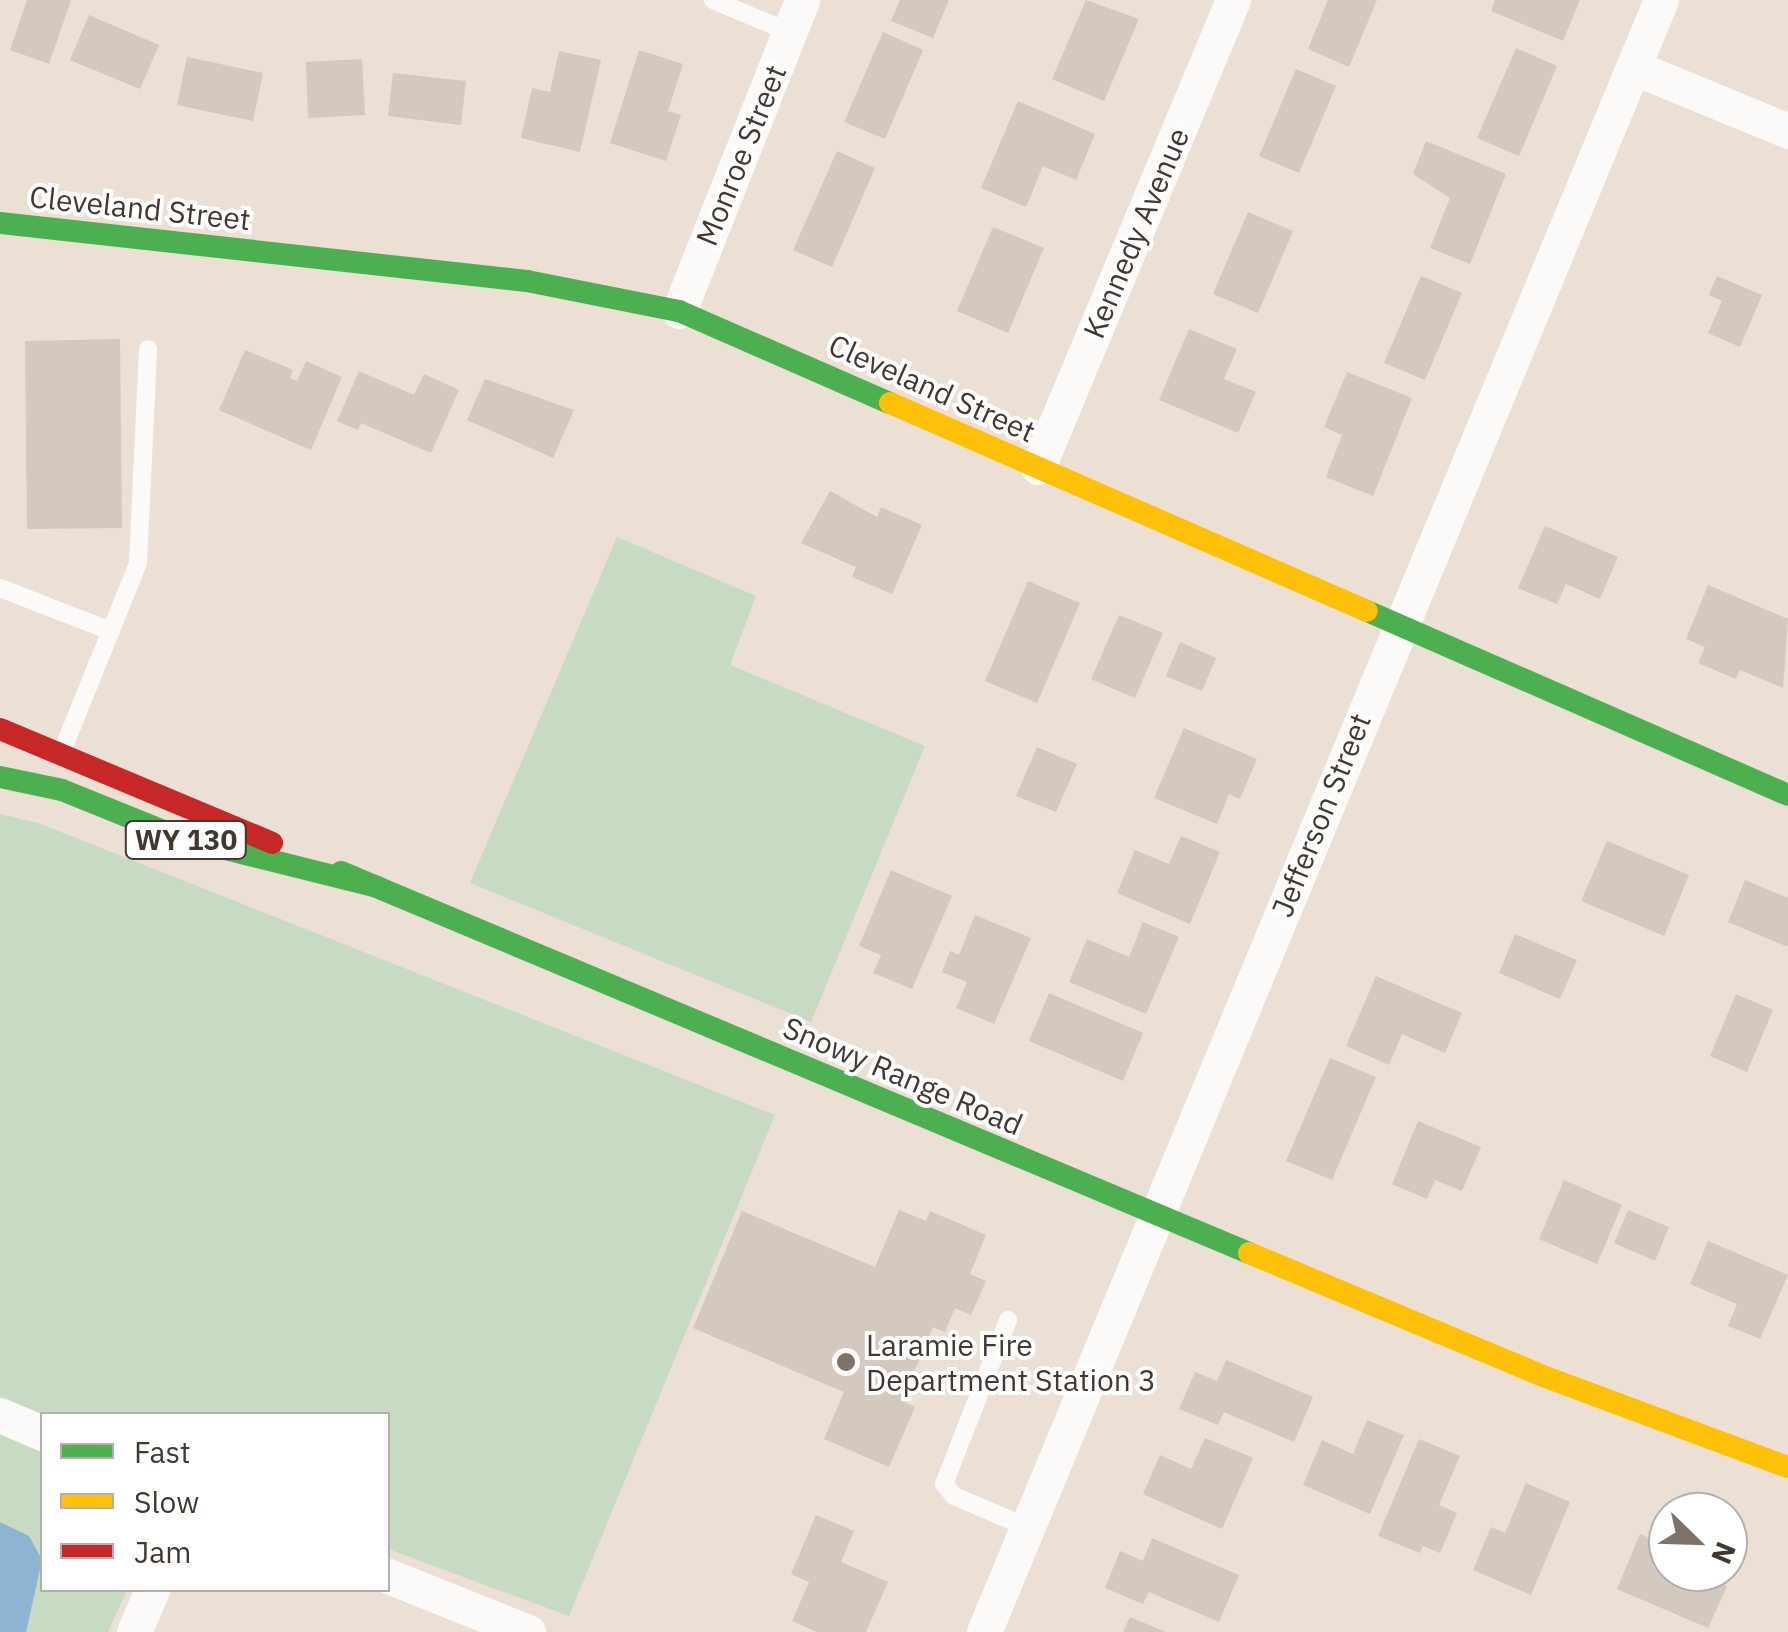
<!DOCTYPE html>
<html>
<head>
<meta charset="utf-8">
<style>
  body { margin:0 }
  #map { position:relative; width:1788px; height:1632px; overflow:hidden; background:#ecdfd4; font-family:"IBM Plex Sans",sans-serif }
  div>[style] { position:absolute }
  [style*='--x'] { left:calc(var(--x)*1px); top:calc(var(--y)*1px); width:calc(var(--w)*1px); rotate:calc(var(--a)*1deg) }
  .green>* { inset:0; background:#c7dac2 }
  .water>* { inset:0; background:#8eb4d3 }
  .building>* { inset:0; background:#d3c9bf }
  .lane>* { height:18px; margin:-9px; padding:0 9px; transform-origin:9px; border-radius:9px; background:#fcfaf9 }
  .street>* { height:35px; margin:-17.5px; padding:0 17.5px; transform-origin:17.5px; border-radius:17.5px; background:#fcfaf9 }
  .fast>* { height:22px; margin:-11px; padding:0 11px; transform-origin:11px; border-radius:11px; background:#4caf50 }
  .slow>* { height:22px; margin:-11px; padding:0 11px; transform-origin:11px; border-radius:11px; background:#ffc107 }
  .jam>* { height:22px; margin:-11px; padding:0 11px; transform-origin:11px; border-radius:11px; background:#c62828 }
  .dots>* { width:28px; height:28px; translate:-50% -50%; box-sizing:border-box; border:5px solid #fff; border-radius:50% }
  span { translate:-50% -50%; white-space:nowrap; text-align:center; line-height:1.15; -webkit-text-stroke:8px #fff; paint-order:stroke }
  .shield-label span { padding:2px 8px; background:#fff; border:2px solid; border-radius:8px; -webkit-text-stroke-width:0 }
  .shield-label { font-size:28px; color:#423830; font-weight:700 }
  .street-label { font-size:30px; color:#423830 }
  .poi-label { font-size:30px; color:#423830 }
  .left { translate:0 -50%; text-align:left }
  .legend { position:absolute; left:40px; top:1412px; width:350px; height:180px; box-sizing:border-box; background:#fff; border:2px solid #b3afac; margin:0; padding:12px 18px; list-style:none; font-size:30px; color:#423830 }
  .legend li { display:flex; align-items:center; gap:20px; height:50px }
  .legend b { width:50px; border:2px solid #b3afac }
  .north { position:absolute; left:1648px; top:1492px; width:100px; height:100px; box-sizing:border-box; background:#fff; border:2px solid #b3afac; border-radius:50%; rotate:113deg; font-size:28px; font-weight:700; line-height:40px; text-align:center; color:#423830 }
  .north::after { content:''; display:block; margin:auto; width:35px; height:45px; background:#7e7269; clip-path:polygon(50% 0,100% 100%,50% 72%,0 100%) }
</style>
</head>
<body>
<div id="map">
  <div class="green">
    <div style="clip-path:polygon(617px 537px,756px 596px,730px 665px,925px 746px,811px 1022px,470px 883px)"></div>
    <div style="clip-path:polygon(0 814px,38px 823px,775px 1115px,569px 1616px,388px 1549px,388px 1414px,42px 1414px,42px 1590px,127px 1590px,108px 1632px,0 1632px)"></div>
  </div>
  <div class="water">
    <div style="clip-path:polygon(0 1522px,29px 1536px,42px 1560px,26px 1632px,0 1632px)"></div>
  </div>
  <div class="building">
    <div style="clip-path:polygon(27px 0,71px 0,49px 64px,10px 50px)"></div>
    <div style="clip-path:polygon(900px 0,949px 0,933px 38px,891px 21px)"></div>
    <div style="clip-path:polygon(1086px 0,1139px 19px,1104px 101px,1052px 79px)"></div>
    <div style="clip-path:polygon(1328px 0,1377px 0,1349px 67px,1308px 49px)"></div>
    <div style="clip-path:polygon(1495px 0,1580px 0,1563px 41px,1491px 11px)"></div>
    <div style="clip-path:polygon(89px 15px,159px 45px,140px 89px,70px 60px)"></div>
    <div style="clip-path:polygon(883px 32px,923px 50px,885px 139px,844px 122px)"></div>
    <div style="clip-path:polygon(1516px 48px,1557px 66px,1519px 156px,1477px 138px)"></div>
    <div style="clip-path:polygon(639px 50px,683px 64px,668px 111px,681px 115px,666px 161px,610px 143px)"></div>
    <div style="clip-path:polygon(559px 51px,601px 60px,580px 152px,521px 138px,532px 88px,550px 92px)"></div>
    <div style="clip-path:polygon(187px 57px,263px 73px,253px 121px,177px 105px)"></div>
    <div style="clip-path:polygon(362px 59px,365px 115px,308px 118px,306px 62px)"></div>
    <div style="clip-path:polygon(1296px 69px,1336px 86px,1299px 173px,1259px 156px)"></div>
    <div style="clip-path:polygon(393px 73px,466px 81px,461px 125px,388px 116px)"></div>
    <div style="clip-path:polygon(1018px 101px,1095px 134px,1076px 180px,1043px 166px,1026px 207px,981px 188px)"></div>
    <div style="clip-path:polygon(1426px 141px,1506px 174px,1470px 264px,1430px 248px,1450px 198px,1413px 174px)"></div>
    <div style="clip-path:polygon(837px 151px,875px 168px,832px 267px,793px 250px)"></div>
    <div style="clip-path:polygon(1248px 212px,1293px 231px,1258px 313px,1213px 294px)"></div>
    <div style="clip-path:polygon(993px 227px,1044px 248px,1008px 333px,957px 311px)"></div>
    <div style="clip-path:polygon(1421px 276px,1462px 293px,1425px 380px,1384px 363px)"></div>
    <div style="clip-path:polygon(1717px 276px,1762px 295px,1740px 347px,1708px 333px,1722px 301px,1709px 295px)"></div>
    <div style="clip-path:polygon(1189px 329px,1237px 349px,1224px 379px,1256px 392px,1238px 433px,1159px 400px)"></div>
    <div style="clip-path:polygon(120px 339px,122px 528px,27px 529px,25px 341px)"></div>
    <div style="clip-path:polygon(245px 350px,293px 370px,290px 378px,297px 381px,306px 361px,342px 377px,311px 450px,219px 410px)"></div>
    <div style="clip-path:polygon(359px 371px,414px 395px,424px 374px,459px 390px,431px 453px,361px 423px,358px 430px,337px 421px)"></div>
    <div style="clip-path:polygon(1347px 372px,1412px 398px,1373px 496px,1326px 477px,1342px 435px,1324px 427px)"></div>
    <div style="clip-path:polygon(485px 379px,574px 410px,553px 458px,467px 420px)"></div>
    <div style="clip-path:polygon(830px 491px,877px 517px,881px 507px,922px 525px,892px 594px,852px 577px,856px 567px,801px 543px)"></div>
    <div style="clip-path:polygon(1545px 526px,1618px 557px,1600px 599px,1566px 584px,1557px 604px,1518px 588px)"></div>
    <div style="clip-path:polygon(1028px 581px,1080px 603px,1037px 703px,985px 681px)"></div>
    <div style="clip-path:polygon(1708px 585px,1788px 619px,1783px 688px,1740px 670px,1736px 679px,1698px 663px,1705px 647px,1686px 639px)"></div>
    <div style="clip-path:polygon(1119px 615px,1163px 633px,1135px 698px,1091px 679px)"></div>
    <div style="clip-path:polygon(1180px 642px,1216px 658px,1202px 691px,1166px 676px)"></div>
    <div style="clip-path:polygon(1184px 728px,1257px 759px,1240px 799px,1229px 794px,1217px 824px,1154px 798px)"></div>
    <div style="clip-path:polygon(1037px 747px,1077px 764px,1056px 812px,1016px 796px)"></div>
    <div style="clip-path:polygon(1181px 836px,1220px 852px,1190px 924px,1117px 893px,1135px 850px,1169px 864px)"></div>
    <div style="clip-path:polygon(1607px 841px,1689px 875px,1664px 936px,1581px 901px)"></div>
    <div style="clip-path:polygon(891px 870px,952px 896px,912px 989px,873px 973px,881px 955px,859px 946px)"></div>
    <div style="clip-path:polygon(1745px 880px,1788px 898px,1788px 947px,1728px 922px)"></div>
    <div style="clip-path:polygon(975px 915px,1031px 938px,994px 1024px,956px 1008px,967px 982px,942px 972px,950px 951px,959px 955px)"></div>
    <div style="clip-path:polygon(1143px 922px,1179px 937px,1146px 1014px,1069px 982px,1087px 939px,1129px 957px)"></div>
    <div style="clip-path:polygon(1515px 934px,1577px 960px,1560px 999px,1499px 973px)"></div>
    <div style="clip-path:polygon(1376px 976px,1462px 1013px,1445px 1053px,1402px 1034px,1389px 1065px,1346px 1046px)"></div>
    <div style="clip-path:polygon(1049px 993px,1143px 1033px,1123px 1081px,1029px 1041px)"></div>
    <div style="clip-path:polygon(1736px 994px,1773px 1010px,1747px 1072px,1710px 1056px)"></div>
    <div style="clip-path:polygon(1330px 1058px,1376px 1077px,1332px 1180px,1286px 1161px)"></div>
    <div style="clip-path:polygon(1418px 1121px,1481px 1147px,1462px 1191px,1435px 1180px,1427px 1199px,1392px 1184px)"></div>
    <div style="clip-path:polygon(1564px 1180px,1622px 1205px,1597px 1264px,1539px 1239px)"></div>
    <div style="clip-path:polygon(899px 1210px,926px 1221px,930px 1211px,986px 1235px,970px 1274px,986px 1281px,971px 1315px,955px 1308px,945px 1332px,933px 1327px,902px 1401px,915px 1407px,889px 1467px,824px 1439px,844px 1392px,693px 1328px,742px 1211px,875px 1267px)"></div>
    <div style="clip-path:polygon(1628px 1210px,1669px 1227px,1655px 1261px,1614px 1243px)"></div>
    <div style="clip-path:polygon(1708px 1241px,1788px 1275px,1760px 1339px,1728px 1326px,1737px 1304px,1690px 1284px)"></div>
    <div style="clip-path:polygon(1226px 1360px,1313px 1397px,1294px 1442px,1224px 1412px,1218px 1425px,1179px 1409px,1195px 1372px,1217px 1381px)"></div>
    <div style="clip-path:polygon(1367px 1420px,1404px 1435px,1370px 1514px,1303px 1485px,1322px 1440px,1353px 1454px)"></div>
    <div style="clip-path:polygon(1205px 1438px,1253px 1458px,1222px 1529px,1143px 1494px,1160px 1455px,1191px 1469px)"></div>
    <div style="clip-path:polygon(1419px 1439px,1460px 1456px,1439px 1505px,1457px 1513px,1440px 1553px,1423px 1546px,1420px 1553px,1378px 1536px)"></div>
    <div style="clip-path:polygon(1526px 1483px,1570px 1502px,1531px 1595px,1473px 1570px,1491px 1527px,1505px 1533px)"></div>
    <div style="clip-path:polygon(816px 1515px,854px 1531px,841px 1562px,888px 1582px,866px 1632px,817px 1632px,792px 1621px,809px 1582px,791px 1574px)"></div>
    <div style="clip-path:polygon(1640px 1534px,1668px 1546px,1668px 1572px,1694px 1572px,1727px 1586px,1708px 1628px,1617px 1589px)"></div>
    <div style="clip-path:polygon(1152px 1538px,1239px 1575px,1219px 1622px,1149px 1592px,1143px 1604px,1105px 1588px,1120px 1551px,1143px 1561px)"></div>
    <div style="clip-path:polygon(1130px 1617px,1166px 1632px,1123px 1632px)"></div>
  </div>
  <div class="lane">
    <div style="--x:713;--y:0;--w:82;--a:22.8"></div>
    <div style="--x:0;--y:588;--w:119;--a:21.2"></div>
    <div style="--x:61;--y:754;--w:206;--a:-68"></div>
    <div style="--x:138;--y:563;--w:214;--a:-87.3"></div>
    <div style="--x:1008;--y:1320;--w:176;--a:111.3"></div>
    <div style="--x:944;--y:1484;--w:16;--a:50"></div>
    <div style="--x:954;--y:1496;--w:82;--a:23.1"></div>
  </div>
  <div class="street">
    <div style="--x:1633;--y:67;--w:168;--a:22.4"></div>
    <div style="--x:679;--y:311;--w:334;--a:-68.4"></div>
    <div style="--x:1038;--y:467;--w:506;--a:-67.34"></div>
    <div style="--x:0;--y:1415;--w:46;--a:23.2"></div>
    <div style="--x:388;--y:1576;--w:151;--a:21.8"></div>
    <div style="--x:134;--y:1632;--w:46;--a:-66.8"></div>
    <div style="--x:984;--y:1632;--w:1767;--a:-67.47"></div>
  </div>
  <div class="fast">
    <div style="--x:0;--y:223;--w:530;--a:6.28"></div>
    <div style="--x:527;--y:281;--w:155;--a:11.2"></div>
    <div style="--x:679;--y:311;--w:230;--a:23.6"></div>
    <div style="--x:1367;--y:611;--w:459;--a:23.6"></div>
    <div style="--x:0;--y:777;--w:63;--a:11.8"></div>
    <div style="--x:62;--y:790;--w:128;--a:22"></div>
    <div style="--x:181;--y:838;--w:202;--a:14"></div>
    <div style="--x:341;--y:872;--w:985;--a:22.76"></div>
  </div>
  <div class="slow">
    <div style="--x:890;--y:403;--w:520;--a:23.56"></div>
    <div style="--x:1249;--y:1253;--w:319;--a:22.7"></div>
    <div style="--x:1543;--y:1376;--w:261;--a:20.4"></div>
  </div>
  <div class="jam">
    <div style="--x:0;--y:729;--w:295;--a:22.7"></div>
  </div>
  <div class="dots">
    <div style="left:846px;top:1362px;background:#7e7269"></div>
  </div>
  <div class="shield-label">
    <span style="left:186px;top:840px">WY 130</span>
  </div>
  <div class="street-label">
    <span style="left:741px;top:155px;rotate:-68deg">Monroe Street</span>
    <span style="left:140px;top:208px;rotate:6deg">Cleveland Street</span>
    <span style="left:1136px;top:233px;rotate:-67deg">Kennedy Avenue</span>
    <span style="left:932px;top:388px;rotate:24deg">Cleveland Street</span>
    <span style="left:1321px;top:815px;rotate:-68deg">Jefferson Street</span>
    <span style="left:903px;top:1076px;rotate:23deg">Snowy Range Road</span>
  </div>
  <div class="poi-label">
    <span class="left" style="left:866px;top:1362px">Laramie Fire<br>Department Station 3</span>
  </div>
  <ul class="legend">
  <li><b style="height:12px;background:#4caf50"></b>Fast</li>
  <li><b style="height:12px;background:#ffc107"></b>Slow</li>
  <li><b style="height:12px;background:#c62828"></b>Jam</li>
  </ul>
  <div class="north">N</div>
</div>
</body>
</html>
